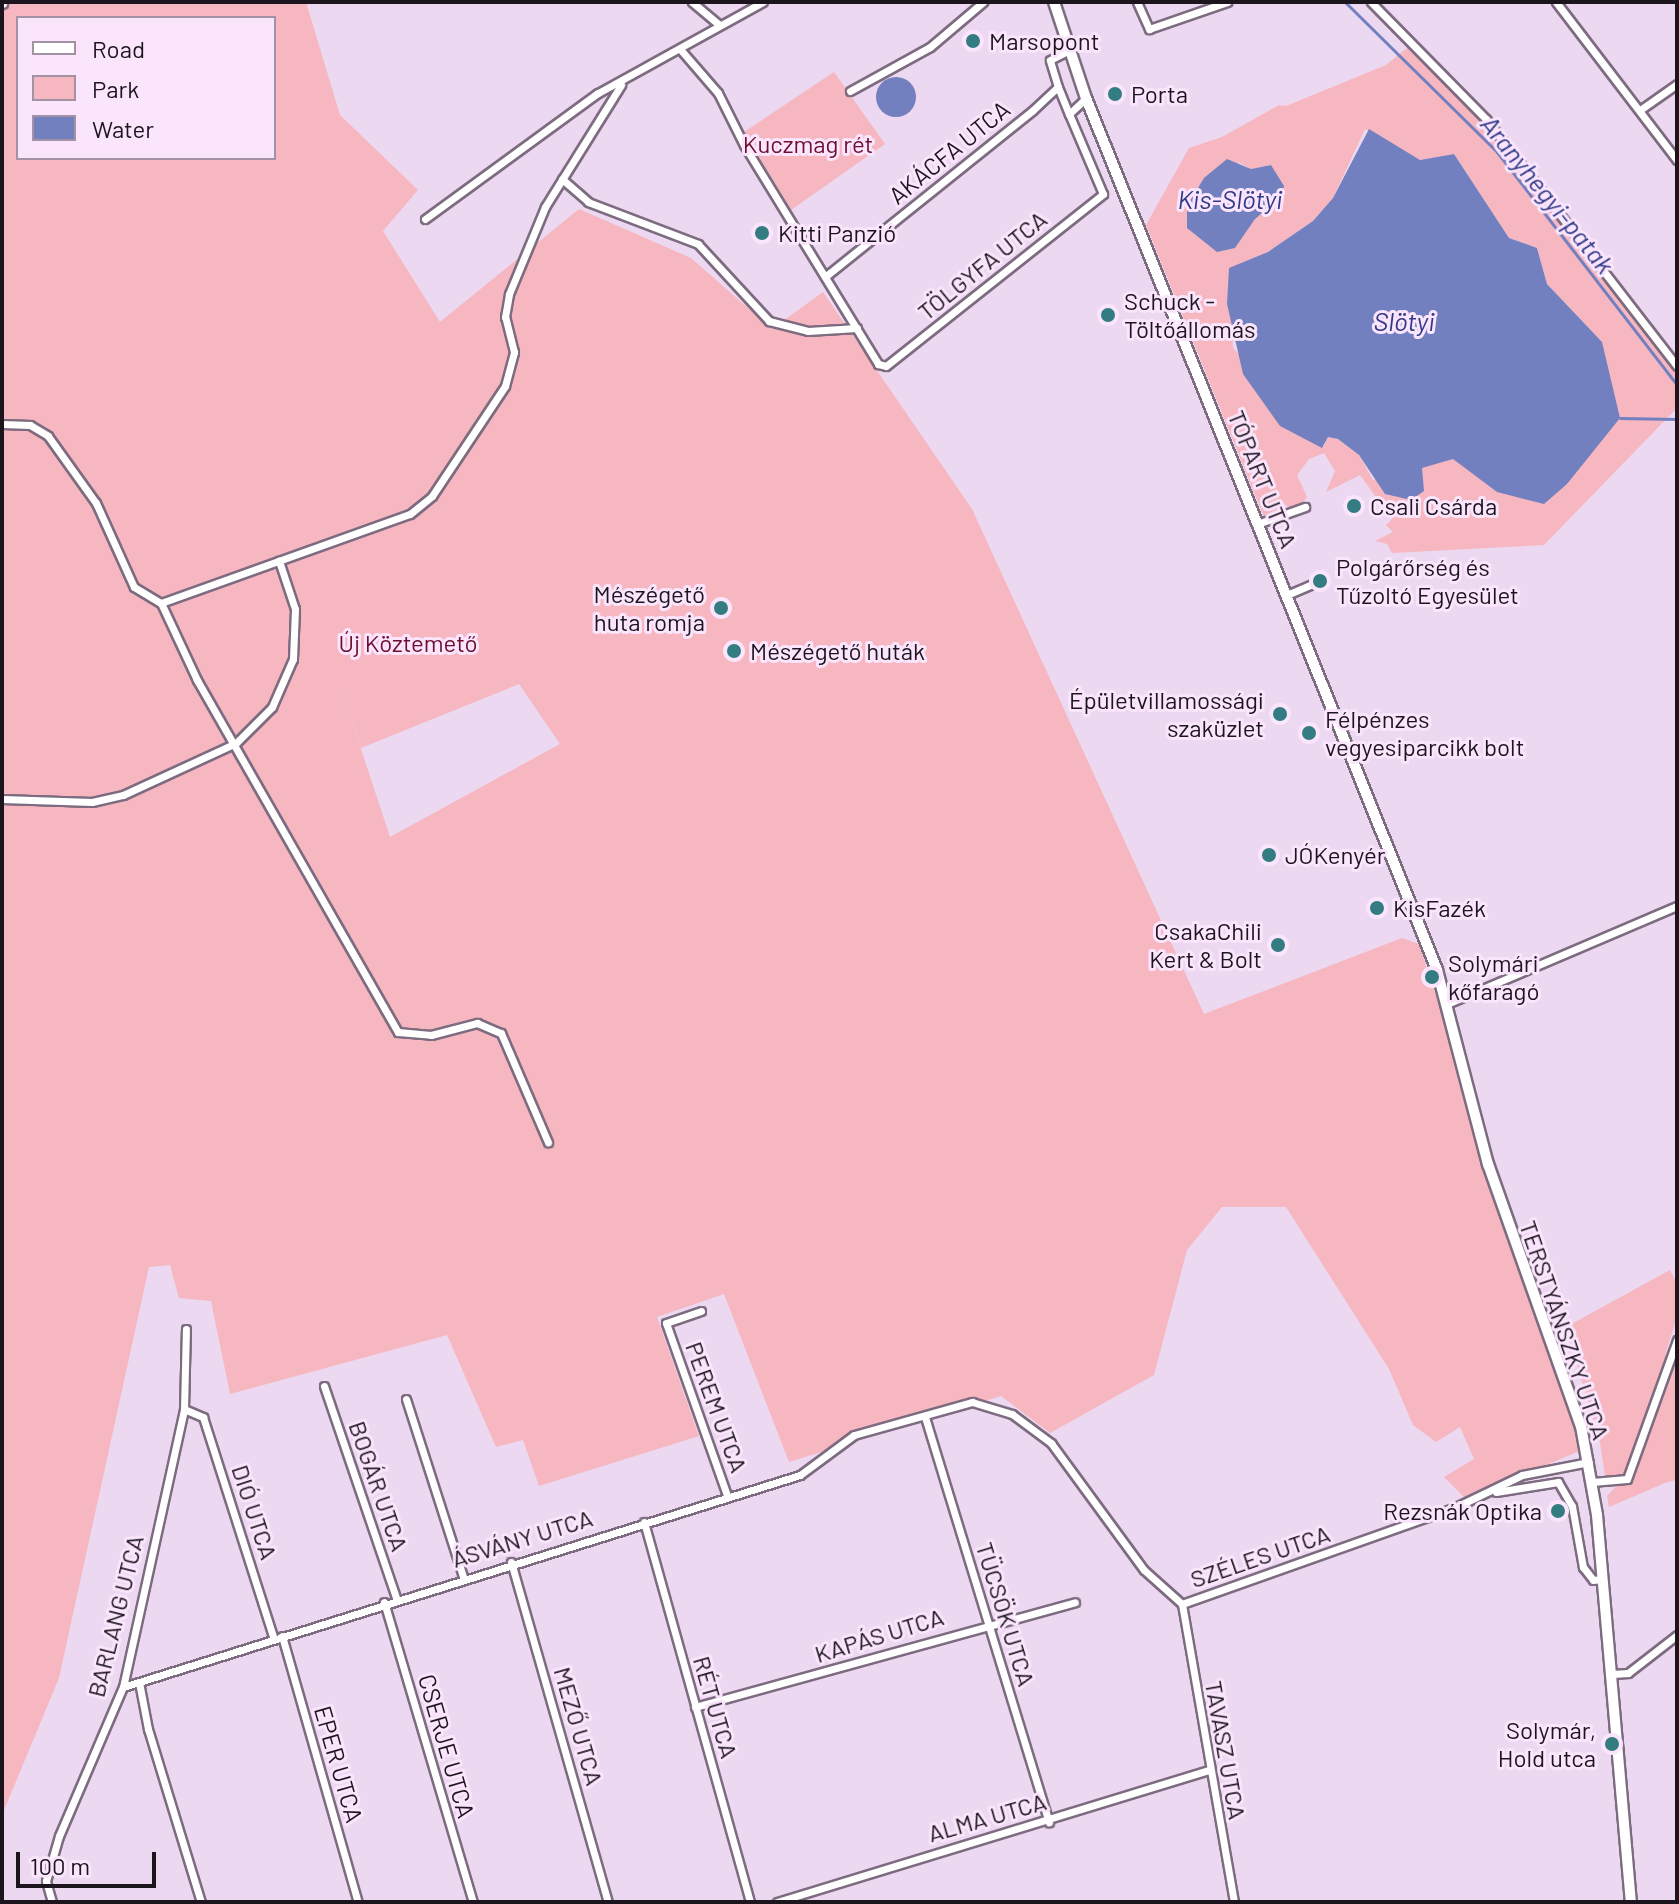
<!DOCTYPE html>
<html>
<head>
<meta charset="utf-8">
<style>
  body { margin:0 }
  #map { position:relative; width:1679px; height:1904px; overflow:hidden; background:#ecd8f0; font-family:Barlow,sans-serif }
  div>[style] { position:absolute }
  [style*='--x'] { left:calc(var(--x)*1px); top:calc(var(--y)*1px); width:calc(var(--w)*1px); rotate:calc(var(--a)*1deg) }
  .green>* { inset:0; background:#f6b7c0 }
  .water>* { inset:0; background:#7280c0 }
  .round { border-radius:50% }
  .stream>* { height:3px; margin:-1.5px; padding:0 1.5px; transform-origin:1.5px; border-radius:1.5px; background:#7280c0 }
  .roads { filter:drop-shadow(2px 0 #7d6b80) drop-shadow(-2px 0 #7d6b80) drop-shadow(0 2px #7d6b80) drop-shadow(0 -2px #7d6b80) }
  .street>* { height:7px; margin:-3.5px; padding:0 3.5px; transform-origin:3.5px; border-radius:3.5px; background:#fff }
  .secondary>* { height:10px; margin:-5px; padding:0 5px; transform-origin:5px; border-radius:5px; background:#fff }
  .dots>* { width:22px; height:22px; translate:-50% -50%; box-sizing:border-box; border:4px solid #fae5fd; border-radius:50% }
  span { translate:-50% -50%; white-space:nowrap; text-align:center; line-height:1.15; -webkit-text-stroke:6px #fae5fd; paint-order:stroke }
  .poi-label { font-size:24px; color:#1d151e }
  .left { translate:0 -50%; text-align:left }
  .right { translate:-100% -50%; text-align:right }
  .park-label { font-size:24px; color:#6d0e2c }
  .street-label { font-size:24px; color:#1d151e }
  .water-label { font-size:26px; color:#303a86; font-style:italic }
  .frame { position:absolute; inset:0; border:4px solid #1d151e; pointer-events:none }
  .legend { position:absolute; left:16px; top:16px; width:260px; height:144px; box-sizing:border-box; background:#fae5fd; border:2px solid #a292a4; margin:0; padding:10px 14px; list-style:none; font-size:24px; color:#1d151e }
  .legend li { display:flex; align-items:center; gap:16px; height:40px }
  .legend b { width:40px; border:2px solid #a292a4 }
  .scale { position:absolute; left:16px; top:1852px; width:140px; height:36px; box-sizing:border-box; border:4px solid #1d151e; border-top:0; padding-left:10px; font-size:24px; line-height:28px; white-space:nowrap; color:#1d151e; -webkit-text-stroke:6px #fae5fd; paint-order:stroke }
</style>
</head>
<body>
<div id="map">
  <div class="green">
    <div style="clip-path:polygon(evenodd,6px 2px,306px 2px,340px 115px,418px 190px,383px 231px,440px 322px,579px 209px,691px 258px,772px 329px,823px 292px,972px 509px,1204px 1014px,1402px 938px,1419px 944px,1584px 1449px,1466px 1499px,1444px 1477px,1474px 1459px,1460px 1427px,1436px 1442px,1413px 1425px,1389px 1369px,1286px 1207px,1222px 1207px,1187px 1250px,1154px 1375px,1050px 1433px,1001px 1396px,789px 1462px,724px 1294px,657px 1317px,699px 1436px,539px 1486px,523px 1440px,496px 1447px,447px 1335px,230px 1394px,211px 1301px,179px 1298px,170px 1265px,149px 1267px,59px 1678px,2px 1815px,2px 6px,6px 2px,18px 18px,274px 18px,274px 158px,18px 158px,18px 18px,6px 2px,338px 679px,361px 748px,519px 684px,560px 744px,390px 837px,338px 679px)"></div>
    <div style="clip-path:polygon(evenodd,1412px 44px,1472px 110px,1677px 374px,1677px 408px,1544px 545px,1392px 553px,1387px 544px,1375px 541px,1393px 532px,1386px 525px,1392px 519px,1360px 475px,1326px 492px,1335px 471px,1324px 453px,1309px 459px,1297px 475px,1307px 497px,1295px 516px,1283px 502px,1273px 516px,1264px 517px,1146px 225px,1189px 148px,1222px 137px,1279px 105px,1286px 106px,1386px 65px,1412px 44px,1365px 129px,1420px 160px,1454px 154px,1509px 238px,1537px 248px,1547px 284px,1602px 342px,1589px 455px,1567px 484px,1497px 492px,1453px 458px,1373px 480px,1359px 455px,1338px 439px,1328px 437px,1323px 447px,1233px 348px,1229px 269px,1268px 252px,1313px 221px,1333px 198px,1365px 129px,1412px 44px,1238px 162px,1251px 169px,1271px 165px,1255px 219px,1235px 248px,1238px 162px)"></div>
    <div style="clip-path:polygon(834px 72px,885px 144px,791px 210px,744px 132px)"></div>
    <div style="clip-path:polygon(1670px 1270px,1677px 1283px,1677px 1317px,1665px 1355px,1677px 1366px,1677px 1484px,1675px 1480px,1665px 1483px,1609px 1507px,1607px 1496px,1620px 1482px,1605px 1476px,1600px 1443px,1566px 1327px)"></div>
  </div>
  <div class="water">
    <div class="round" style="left:876px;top:77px;width:40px;height:40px"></div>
    <div style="clip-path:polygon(1369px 129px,1420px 160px,1454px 154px,1509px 238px,1537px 248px,1547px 284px,1602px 342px,1620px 418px,1567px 484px,1544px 504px,1497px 492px,1453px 459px,1422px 468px,1424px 491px,1411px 500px,1385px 494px,1359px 455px,1338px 439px,1328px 437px,1322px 448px,1280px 426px,1243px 374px,1227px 304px,1229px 268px,1268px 252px,1313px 221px,1333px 198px)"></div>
    <div style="clip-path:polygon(1227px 159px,1251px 169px,1271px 165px,1284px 186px,1280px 198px,1255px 219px,1235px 248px,1217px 252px,1187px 228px,1187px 206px,1204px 178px)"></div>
  </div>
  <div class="stream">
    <div style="--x:1345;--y:2;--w:214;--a:44.6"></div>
    <div style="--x:1497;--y:152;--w:294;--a:52.3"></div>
    <div style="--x:1620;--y:418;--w:57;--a:1"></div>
  </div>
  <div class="roads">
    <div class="street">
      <div style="--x:2;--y:2;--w:2;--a:63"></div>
      <div style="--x:692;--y:2;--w:35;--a:40"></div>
      <div style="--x:1137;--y:2;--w:30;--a:66"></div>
      <div style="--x:1149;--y:29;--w:83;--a:-19.1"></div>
      <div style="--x:1371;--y:2;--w:164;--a:45.5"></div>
      <div style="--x:1486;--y:119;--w:312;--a:52.3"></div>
      <div style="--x:1556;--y:2;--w:199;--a:52.6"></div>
      <div style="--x:680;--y:49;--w:58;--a:49.2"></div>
      <div style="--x:718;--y:93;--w:58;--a:63.4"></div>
      <div style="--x:744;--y:145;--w:257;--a:58.5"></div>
      <div style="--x:878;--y:364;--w:8;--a:14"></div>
      <div style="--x:886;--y:366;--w:277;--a:-38.4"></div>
      <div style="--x:1103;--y:194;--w:87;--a:-113"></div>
      <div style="--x:1069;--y:114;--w:23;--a:-43"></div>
      <div style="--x:1058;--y:87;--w:29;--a:68"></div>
      <div style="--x:850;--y:91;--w:91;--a:-28.8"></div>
      <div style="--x:930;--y:47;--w:70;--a:-40.3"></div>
      <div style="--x:1640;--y:110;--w:45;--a:-35.1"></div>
      <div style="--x:562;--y:179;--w:35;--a:41"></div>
      <div style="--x:588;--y:202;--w:118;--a:20.9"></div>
      <div style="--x:698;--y:244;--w:105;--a:47.3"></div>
      <div style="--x:769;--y:321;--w:40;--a:14.4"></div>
      <div style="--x:808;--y:331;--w:49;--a:-3.5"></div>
      <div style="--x:425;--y:219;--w:214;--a:-36.1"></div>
      <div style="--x:598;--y:93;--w:188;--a:-28.9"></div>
      <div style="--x:826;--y:276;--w:265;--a:-38.7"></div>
      <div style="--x:1033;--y:110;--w:34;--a:-43"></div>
      <div style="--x:1058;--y:87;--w:28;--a:-107"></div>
      <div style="--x:1050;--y:60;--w:20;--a:-27"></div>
      <div style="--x:2;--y:424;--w:28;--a:2"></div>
      <div style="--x:30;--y:425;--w:21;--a:31"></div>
      <div style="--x:48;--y:436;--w:82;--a:54.4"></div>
      <div style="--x:96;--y:503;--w:92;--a:65.7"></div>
      <div style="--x:134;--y:587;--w:31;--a:31"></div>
      <div style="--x:161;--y:603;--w:264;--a:-19.7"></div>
      <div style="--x:410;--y:514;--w:28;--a:-39"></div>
      <div style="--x:432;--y:496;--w:132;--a:-56.4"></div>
      <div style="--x:505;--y:386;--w:35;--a:-75"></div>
      <div style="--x:514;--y:352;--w:36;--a:-104"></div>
      <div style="--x:505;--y:317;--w:23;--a:-80"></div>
      <div style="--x:509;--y:294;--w:94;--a:-67.5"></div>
      <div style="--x:545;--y:207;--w:144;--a:-58.1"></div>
      <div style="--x:1260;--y:523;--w:48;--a:-19.6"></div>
      <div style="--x:1289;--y:594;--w:28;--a:-23"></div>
      <div style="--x:161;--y:603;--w:85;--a:64.9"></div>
      <div style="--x:197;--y:680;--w:405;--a:60.3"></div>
      <div style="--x:398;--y:1032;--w:33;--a:5"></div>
      <div style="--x:431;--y:1035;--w:48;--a:-14.6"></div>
      <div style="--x:477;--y:1023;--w:26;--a:23"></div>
      <div style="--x:501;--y:1033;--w:119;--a:66.7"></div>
      <div style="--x:2;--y:799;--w:90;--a:1.9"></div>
      <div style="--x:92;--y:802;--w:32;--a:-13"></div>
      <div style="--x:123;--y:795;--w:124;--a:-24.7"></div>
      <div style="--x:236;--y:743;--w:51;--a:-45"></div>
      <div style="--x:272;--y:707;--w:52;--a:-66.4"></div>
      <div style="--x:293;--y:659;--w:50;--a:-87.7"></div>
      <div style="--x:295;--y:609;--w:51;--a:-108.4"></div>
      <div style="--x:1447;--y:1004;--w:250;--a:-23.1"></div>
      <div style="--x:701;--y:1311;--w:37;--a:161"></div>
      <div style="--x:666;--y:1323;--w:182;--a:70.5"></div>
      <div style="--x:324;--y:1386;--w:224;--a:71.2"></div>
      <div style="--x:406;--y:1399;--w:187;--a:72.2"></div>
      <div style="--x:184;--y:1409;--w:21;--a:23"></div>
      <div style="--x:203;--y:1417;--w:233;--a:72.3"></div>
      <div style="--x:925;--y:1417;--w:424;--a:73"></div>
      <div style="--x:1592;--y:1482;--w:35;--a:-5"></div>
      <div style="--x:1627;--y:1479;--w:148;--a:-70.2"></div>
      <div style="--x:1496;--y:1492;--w:63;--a:-9.2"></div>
      <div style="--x:1558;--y:1482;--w:28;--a:60"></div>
      <div style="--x:1572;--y:1506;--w:62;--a:79.8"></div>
      <div style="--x:1583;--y:1567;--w:16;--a:52"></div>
      <div style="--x:1593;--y:1580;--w:10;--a:-6"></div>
      <div style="--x:644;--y:1522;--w:395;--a:74.4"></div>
      <div style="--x:511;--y:1562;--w:354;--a:74.1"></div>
      <div style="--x:384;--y:1602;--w:313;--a:73.5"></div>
      <div style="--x:1182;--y:1604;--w:293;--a:-19.5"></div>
      <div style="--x:1458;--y:1506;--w:71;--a:-25.8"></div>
      <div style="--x:1522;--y:1475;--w:68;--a:-11"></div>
      <div style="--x:1182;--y:1604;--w:303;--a:80.1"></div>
      <div style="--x:282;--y:1636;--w:277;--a:74.1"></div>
      <div style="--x:1612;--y:1674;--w:16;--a:-4"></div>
      <div style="--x:1628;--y:1673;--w:62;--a:-37.8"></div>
      <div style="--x:139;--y:1682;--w:48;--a:79.2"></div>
      <div style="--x:148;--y:1729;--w:181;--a:73"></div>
      <div style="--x:123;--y:1687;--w:709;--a:-17.39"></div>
      <div style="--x:800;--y:1475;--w:67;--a:-36.5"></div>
      <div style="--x:854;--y:1435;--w:123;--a:-15.6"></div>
      <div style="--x:972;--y:1402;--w:42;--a:16.7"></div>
      <div style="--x:1012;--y:1414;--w:49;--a:36.6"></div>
      <div style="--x:1051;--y:1443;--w:157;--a:53.8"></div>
      <div style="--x:1144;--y:1570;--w:51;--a:41.8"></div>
      <div style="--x:695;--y:1707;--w:394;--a:-15.4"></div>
      <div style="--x:52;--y:1902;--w:22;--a:-106"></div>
      <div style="--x:46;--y:1881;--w:47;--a:-73.9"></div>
      <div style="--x:59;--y:1836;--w:162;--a:-66.8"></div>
      <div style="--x:123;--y:1687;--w:285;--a:-77.6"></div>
      <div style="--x:184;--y:1409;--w:80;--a:-88.6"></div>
      <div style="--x:777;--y:1902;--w:451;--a:-17"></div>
    </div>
    <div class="secondary">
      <div style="--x:1054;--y:2;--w:101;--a:71.6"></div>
      <div style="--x:1086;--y:98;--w:940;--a:68.07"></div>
      <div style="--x:1437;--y:970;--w:201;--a:75.3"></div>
      <div style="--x:1488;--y:1164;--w:278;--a:70.5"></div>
      <div style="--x:1581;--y:1426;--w:90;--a:79.8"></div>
      <div style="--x:1597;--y:1515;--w:388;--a:85"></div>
    </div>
  </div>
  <div class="dots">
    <div style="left:973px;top:41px;background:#337c81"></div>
    <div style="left:1115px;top:94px;background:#337c81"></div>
    <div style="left:762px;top:233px;background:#337c81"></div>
    <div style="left:1108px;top:315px;background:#337c81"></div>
    <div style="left:1354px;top:506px;background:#337c81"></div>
    <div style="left:1320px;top:581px;background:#337c81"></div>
    <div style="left:721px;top:608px;background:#337c81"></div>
    <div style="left:734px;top:651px;background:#337c81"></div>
    <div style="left:1280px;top:714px;background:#337c81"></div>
    <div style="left:1309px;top:733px;background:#337c81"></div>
    <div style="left:1269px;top:855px;background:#337c81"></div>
    <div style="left:1377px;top:908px;background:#337c81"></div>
    <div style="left:1278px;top:945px;background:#337c81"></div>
    <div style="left:1432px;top:977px;background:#337c81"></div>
    <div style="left:1558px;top:1511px;background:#337c81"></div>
    <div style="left:1612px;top:1744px;background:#337c81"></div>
  </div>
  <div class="poi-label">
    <span class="left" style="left:989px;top:41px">Marsopont</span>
    <span class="left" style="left:1131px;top:94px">Porta</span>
    <span class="left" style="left:778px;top:233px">Kitti Panzió</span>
    <span class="left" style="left:1124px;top:315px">Schuck -<br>Töltőállomás</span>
    <span class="left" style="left:1370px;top:506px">Csali Csárda</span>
    <span class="left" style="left:1336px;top:581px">Polgárőrség és<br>Tűzoltó Egyesület</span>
    <span class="right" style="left:705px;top:608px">Mészégető<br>huta romja</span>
    <span class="left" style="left:750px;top:651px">Mészégető huták</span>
    <span class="right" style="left:1264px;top:714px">Épületvillamossági<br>szaküzlet</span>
    <span class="left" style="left:1325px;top:733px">Félpénzes<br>vegyesiparcikk bolt</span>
    <span class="left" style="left:1285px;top:855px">JÓKenyér</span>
    <span class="left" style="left:1393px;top:908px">KisFazék</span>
    <span class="right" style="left:1262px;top:945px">CsakaChili<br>Kert &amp; Bolt</span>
    <span class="left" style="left:1448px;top:977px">Solymári<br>kőfaragó</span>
    <span class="right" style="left:1542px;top:1511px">Rezsnák Optika</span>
    <span class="right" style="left:1596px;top:1744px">Solymár,<br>Hold utca</span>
  </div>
  <div class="park-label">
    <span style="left:808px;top:144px">Kuczmag rét</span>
    <span style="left:408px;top:643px">Új Köztemető</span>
  </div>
  <div class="street-label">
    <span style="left:949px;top:152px;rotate:-39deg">AKÁCFA UTCA</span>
    <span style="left:982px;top:265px;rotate:-39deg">TÖLGYFA UTCA</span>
    <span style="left:1263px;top:479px;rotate:68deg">TÓPART UTCA</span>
    <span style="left:1565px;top:1330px;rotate:71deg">TERSTYÁNSZKY UTCA</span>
    <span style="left:717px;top:1407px;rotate:70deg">PEREM UTCA</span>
    <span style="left:379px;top:1486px;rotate:71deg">BOGÁR UTCA</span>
    <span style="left:255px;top:1512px;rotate:72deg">DIÓ UTCA</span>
    <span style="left:522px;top:1538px;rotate:-17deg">ÁSVÁNY UTCA</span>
    <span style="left:1260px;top:1556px;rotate:-19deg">SZÉLES UTCA</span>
    <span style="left:1006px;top:1614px;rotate:73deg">TÜCSÖK UTCA</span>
    <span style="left:115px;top:1616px;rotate:-76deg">BARLANG UTCA</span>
    <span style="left:879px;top:1635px;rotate:-17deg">KAPÁS UTCA</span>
    <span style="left:716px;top:1707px;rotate:74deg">RÉT UTCA</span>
    <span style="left:579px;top:1726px;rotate:74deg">MEZŐ UTCA</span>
    <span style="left:447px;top:1746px;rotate:74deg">CSERJE UTCA</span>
    <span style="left:1226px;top:1750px;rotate:80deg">TAVASZ UTCA</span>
    <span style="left:339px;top:1764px;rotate:74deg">EPER UTCA</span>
    <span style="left:987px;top:1817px;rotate:-16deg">ALMA UTCA</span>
  </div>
  <div class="water-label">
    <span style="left:1548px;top:194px;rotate:51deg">Aranyhegyi-patak</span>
    <span style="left:1230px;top:199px">Kis-Slötyi</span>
    <span style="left:1404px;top:321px">Slötyi</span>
  </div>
  <div class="frame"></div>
  <ul class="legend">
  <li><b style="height:10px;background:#fff"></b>Road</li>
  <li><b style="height:22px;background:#f6b7c0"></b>Park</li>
  <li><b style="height:22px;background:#7280c0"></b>Water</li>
  </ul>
  <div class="scale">100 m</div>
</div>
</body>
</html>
